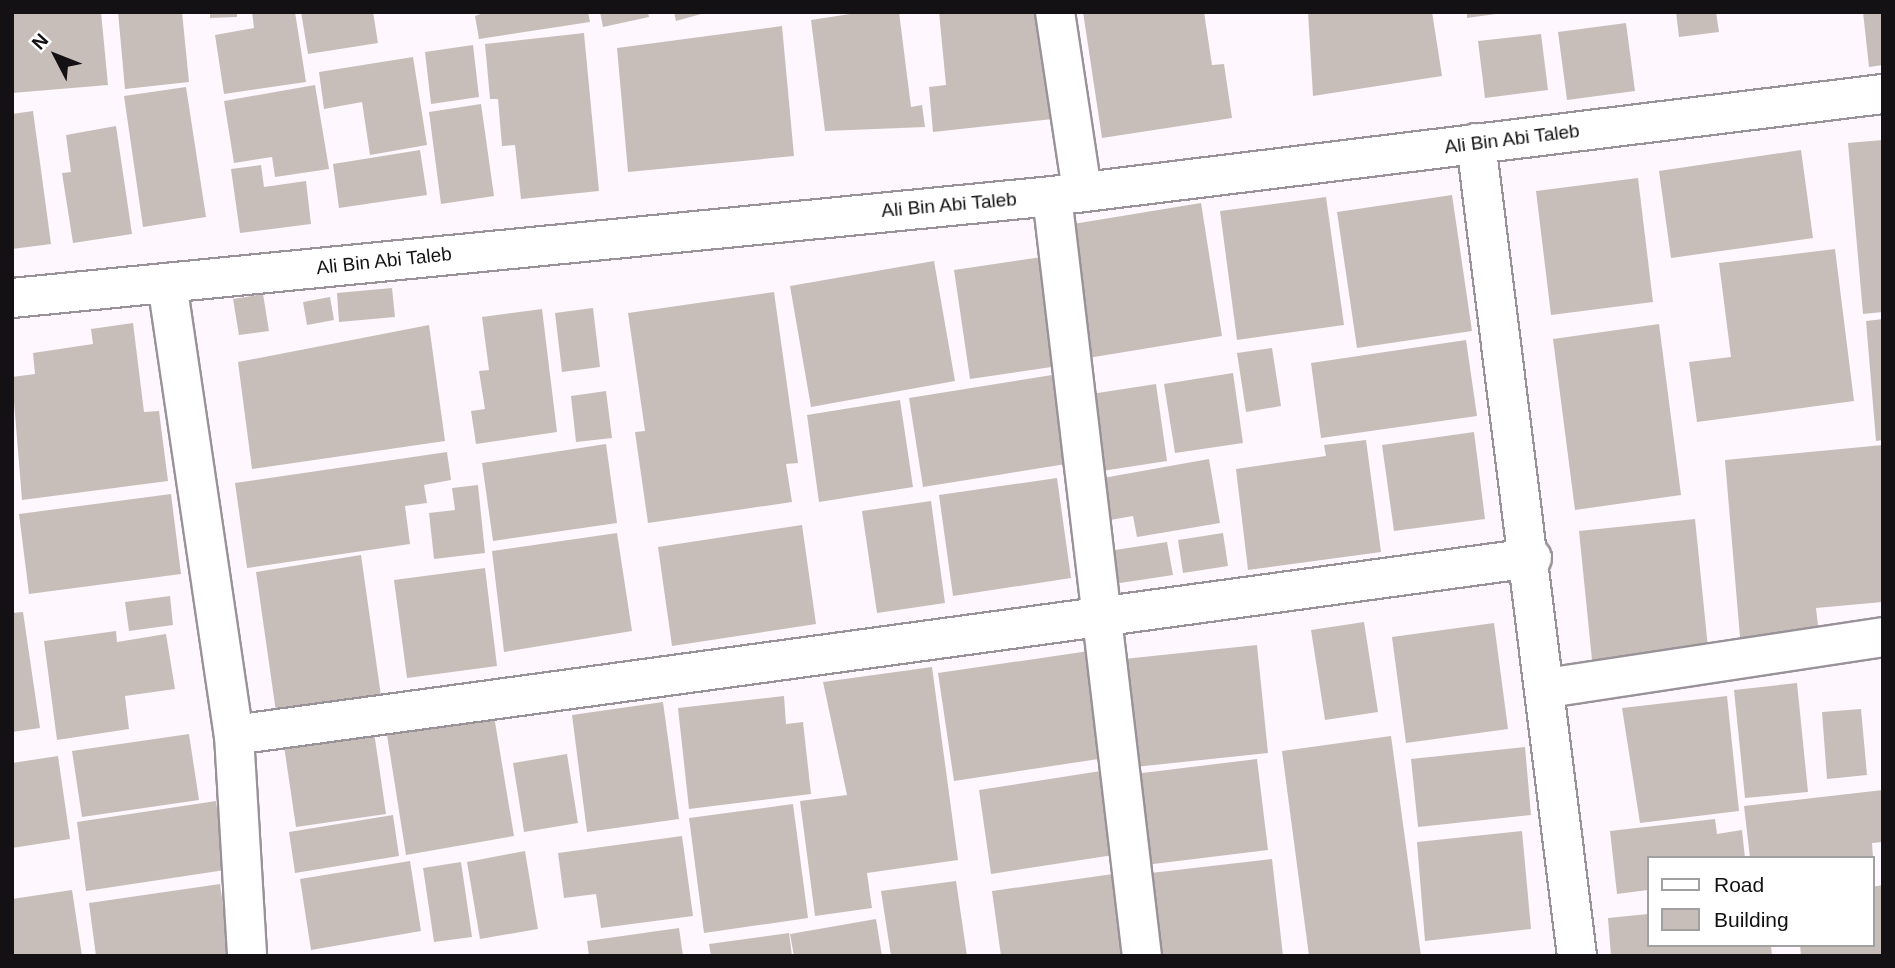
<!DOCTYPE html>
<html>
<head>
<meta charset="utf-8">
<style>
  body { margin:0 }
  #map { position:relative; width:1895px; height:968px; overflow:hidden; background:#fff7fe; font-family:Helvetica,sans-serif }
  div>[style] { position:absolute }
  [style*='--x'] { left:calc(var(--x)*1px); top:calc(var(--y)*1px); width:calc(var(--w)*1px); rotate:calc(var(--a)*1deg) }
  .building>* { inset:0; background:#c7beba }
  .roads { filter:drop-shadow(2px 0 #999298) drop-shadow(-2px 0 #999298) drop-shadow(0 2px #999298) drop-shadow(0 -2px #999298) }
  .minor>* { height:38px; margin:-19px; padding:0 19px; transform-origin:19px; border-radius:19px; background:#fff }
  span { translate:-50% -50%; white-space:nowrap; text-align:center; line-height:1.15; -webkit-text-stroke:7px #fff; paint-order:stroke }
  .street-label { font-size:19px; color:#131113 }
  .frame { position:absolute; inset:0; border:14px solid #131113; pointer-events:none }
  .legend { position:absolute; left:1647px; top:856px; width:228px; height:91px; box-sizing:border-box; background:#fff; border:2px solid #a1a0a1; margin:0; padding:9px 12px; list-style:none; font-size:21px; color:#131113 }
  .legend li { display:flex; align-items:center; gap:14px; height:35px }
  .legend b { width:35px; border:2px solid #a1a0a1 }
  .north { position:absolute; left:21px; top:21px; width:70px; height:70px; -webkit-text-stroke:5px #fff; paint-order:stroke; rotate:312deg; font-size:19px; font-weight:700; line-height:28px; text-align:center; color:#131113 }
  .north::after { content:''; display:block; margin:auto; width:24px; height:32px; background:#131113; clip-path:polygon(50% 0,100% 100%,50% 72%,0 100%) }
</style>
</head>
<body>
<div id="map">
  <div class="building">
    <div style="clip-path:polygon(12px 12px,101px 12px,108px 85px,12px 93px)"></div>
    <div style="clip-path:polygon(118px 12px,182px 12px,189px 82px,125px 89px)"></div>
    <div style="clip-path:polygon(210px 12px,237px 12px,237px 17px,210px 18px)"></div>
    <div style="clip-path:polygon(252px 12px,295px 12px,306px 82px,224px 94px,215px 35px,254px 28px)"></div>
    <div style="clip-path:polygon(301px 12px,373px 12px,378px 43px,308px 54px)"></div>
    <div style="clip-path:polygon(486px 12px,588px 12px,590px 22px,479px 39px,475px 16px)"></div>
    <div style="clip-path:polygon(600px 12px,648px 12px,649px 17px,603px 27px)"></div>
    <div style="clip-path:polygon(674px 12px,705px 12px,705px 13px,676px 21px)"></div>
    <div style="clip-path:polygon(863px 12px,899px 12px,911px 107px,922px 105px,925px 127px,825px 131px,811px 20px)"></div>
    <div style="clip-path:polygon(939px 12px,1042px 12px,1053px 119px,933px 132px,929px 87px,946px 85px)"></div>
    <div style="clip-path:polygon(1083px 12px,1204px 12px,1212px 65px,1224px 64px,1232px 118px,1102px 138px)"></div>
    <div style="clip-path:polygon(1308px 12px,1432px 12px,1442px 76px,1313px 96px)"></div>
    <div style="clip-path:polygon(1467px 12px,1495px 12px,1496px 14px,1467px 18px)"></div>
    <div style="clip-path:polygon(1676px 12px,1716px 12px,1719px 32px,1679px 37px)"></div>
    <div style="clip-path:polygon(1863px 12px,1883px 12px,1883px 65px,1869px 67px)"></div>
    <div style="clip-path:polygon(1626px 23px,1635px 91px,1567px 100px,1558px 32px)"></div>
    <div style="clip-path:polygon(782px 26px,794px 156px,628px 172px,617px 48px)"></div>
    <div style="clip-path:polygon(584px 33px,599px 191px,521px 199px,515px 145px,502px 146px,498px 99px,490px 99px,485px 44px)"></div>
    <div style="clip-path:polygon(1541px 34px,1548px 90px,1485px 98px,1478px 41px)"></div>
    <div style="clip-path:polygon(473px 45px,479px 97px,431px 104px,425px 52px)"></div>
    <div style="clip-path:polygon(413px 57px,427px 145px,370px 155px,362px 102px,324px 109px,319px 72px)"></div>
    <div style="clip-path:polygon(315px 85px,329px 169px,275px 177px,272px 157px,234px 163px,224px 101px)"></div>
    <div style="clip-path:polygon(186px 87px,206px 217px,143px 227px,124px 96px)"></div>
    <div style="clip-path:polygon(481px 104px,494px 196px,441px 204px,429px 112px)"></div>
    <div style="clip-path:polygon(33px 111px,51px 244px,12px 249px,12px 114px)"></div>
    <div style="clip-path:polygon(116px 126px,132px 234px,73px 243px,62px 173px,71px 172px,66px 135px)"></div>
    <div style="clip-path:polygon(1883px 140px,1883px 312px,1863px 314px,1848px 143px)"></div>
    <div style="clip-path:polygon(420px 150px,427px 195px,339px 208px,333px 164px)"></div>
    <div style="clip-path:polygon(1801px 150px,1813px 238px,1671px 258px,1659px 171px)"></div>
    <div style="clip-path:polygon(261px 165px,264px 187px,306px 181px,311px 224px,240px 233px,231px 169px)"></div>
    <div style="clip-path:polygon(1638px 178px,1653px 302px,1551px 315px,1536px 191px)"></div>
    <div style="clip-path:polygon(1452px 195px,1472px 331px,1357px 348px,1337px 212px)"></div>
    <div style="clip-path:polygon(1326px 197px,1344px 325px,1237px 340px,1220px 211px)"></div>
    <div style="clip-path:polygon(1201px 203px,1222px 336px,1088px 358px,1067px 225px)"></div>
    <div style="clip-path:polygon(1835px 249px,1854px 401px,1697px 422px,1689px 362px,1731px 357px,1719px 263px)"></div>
    <div style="clip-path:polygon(1049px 256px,1065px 365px,970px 379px,954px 270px)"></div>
    <div style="clip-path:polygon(934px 261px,955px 381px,811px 407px,790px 286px)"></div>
    <div style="clip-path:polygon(392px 288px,395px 317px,339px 322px,337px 293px)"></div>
    <div style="clip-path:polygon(774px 292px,798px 463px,786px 464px,792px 502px,648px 523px,635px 432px,645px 431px,628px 313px)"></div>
    <div style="clip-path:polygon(263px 294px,269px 331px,239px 335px,233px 299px)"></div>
    <div style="clip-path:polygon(330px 297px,334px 320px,307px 325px,303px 302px)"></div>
    <div style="clip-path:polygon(593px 308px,600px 367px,562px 372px,555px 313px)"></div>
    <div style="clip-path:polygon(542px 309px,557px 432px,476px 444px,471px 411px,485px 409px,479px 371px,489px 370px,482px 317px)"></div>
    <div style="clip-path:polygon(1883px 319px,1883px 440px,1876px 441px,1866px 321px)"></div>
    <div style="clip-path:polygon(133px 323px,144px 412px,159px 411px,168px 481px,22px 500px,12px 377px,35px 374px,33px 353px,93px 344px,91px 329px)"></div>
    <div style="clip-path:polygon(1659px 324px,1681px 495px,1575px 510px,1553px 339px)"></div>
    <div style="clip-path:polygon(429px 325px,445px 441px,252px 469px,238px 362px)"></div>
    <div style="clip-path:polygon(1466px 340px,1477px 416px,1321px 438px,1311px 363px)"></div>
    <div style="clip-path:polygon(1272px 348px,1281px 406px,1246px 412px,1237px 353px)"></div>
    <div style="clip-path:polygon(1233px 373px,1243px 443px,1175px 453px,1164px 384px)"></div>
    <div style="clip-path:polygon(1052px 375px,1066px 464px,923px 487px,909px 398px)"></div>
    <div style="clip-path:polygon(1156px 384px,1167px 461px,1102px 471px,1091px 394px)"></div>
    <div style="clip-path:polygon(606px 391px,612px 438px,576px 442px,571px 396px)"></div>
    <div style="clip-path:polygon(900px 400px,913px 487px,819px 502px,807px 415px)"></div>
    <div style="clip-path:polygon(1474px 432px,1485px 519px,1394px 531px,1382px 445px)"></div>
    <div style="clip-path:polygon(1366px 440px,1381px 552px,1248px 570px,1236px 469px,1326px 456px,1324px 445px)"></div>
    <div style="clip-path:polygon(606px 444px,617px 523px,493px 541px,482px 463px)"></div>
    <div style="clip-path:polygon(1883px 445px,1883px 602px,1816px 608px,1820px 642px,1741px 649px,1725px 460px)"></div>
    <div style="clip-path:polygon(447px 452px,451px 480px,424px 485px,427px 503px,405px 506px,410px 544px,247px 568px,235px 483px)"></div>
    <div style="clip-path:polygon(1209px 459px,1220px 523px,1137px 537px,1133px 516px,1110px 520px,1103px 478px)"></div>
    <div style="clip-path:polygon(1057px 478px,1071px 578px,953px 596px,939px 495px)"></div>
    <div style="clip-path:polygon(478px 485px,485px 553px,434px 559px,429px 513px,455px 510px,452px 488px)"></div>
    <div style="clip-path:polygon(171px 494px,181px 574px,29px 594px,19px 514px)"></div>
    <div style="clip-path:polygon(931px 501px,945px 603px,877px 613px,862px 511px)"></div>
    <div style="clip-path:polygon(1695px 519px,1709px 658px,1593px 670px,1579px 531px)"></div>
    <div style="clip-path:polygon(802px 525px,816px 624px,672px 646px,658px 547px)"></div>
    <div style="clip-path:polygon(617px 533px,632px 631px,504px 652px,492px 551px)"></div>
    <div style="clip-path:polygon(1223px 533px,1228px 566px,1183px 573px,1178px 540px)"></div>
    <div style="clip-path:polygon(1167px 542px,1173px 575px,1107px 585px,1102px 552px)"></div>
    <div style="clip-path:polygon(361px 555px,381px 696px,276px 712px,256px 572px)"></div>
    <div style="clip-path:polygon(485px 568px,497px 666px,407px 678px,394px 580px)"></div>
    <div style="clip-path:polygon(170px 596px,173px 625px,129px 631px,125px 602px)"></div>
    <div style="clip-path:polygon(23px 612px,40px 728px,12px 732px,12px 613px)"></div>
    <div style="clip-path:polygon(1364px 622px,1378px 712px,1325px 720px,1311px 630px)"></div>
    <div style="clip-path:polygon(1494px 623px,1508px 729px,1406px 743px,1392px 637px)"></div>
    <div style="clip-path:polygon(116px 631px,117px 642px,166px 634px,175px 689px,125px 696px,129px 729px,57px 740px,44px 641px)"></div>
    <div style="clip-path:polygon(1257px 645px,1268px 753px,1135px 767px,1124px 659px)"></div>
    <div style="clip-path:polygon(1089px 651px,1105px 758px,954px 781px,938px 673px)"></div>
    <div style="clip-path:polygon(932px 667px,958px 860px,867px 873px,872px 908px,815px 916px,800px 801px,847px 795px,823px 682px)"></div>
    <div style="clip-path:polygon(1797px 683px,1808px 792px,1745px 798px,1734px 690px)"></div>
    <div style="clip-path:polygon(784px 696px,786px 724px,803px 722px,811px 794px,689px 809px,678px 708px)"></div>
    <div style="clip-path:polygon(1727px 696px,1739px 811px,1640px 823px,1622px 708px)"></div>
    <div style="clip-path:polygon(663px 702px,679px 819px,587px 832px,572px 715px)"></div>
    <div style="clip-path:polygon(1861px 709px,1867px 775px,1827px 779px,1822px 712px)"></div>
    <div style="clip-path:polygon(494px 716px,514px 836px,406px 855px,387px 735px)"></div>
    <div style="clip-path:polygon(374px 732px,386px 814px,296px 827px,284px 746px)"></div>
    <div style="clip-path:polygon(189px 734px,199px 800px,82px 817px,72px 751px)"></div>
    <div style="clip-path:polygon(1391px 736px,1421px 956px,1309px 956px,1282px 751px)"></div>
    <div style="clip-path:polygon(1525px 747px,1531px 815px,1418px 827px,1411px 759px)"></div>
    <div style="clip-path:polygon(567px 754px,578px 823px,524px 832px,513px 763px)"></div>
    <div style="clip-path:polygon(58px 756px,70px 839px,12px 848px,12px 763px)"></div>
    <div style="clip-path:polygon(1257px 759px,1268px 850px,1145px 865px,1134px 774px)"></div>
    <div style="clip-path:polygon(1107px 770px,1120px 854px,991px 874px,979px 790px)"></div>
    <div style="clip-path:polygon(1883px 790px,1883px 842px,1872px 843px,1873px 858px,1750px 858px,1744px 806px)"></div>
    <div style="clip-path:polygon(216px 801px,225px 870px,86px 891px,77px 822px)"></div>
    <div style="clip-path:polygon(793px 804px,808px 918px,704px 933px,689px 818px)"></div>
    <div style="clip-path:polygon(393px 815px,399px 856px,295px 873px,289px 832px)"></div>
    <div style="clip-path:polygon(1715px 819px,1717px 834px,1742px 830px,1745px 858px,1648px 858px,1648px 890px,1617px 894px,1610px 831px)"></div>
    <div style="clip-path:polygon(1522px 831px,1531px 929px,1425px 941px,1417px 842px)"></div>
    <div style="clip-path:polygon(682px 836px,693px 916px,601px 928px,596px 894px,564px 898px,558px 853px)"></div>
    <div style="clip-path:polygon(525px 851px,538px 929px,480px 939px,467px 862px)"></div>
    <div style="clip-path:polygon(1272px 859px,1283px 956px,1152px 956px,1142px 874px)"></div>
    <div style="clip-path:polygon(410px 861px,421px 931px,311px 950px,300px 879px)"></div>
    <div style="clip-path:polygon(461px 862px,472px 937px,434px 942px,423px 868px)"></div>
    <div style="clip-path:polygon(1120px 873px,1132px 956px,1001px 956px,992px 891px)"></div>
    <div style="clip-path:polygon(956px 881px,967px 956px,891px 956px,881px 891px)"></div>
    <div style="clip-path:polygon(220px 884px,230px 956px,96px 956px,89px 903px)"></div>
    <div style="clip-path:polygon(1883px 885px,1883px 956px,1801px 956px,1800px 945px,1872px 945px,1872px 887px)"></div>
    <div style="clip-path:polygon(72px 890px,82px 956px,12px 956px,12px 899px)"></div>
    <div style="clip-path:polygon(1648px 914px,1648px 945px,1771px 945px,1772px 956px,1611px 956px,1608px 918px)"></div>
    <div style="clip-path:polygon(876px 919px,882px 956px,794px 956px,790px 934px)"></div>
    <div style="clip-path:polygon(679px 928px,683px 956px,589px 956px,587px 941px)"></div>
    <div style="clip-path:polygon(789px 933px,792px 956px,711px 956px,709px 944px)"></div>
  </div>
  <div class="roads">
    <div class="minor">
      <div style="--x:1055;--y:12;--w:181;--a:81.4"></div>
      <div style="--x:1476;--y:143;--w:819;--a:82.92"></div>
      <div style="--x:1052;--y:196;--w:765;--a:83.25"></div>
      <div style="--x:167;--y:283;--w:457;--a:81.6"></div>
      <div style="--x:234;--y:735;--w:221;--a:86.6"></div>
      <div style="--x:12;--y:298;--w:1045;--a:-5.6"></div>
      <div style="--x:1052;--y:196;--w:837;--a:-7"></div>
      <div style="--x:1547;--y:688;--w:340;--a:-8.6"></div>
      <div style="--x:234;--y:735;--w:1310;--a:-7.77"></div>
    </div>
  </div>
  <div class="street-label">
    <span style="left:1512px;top:139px;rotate:-7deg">Ali Bin Abi Taleb</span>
    <span style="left:949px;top:205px;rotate:-5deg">Ali Bin Abi Taleb</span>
    <span style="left:384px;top:261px;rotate:-6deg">Ali Bin Abi Taleb</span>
  </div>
  <div class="frame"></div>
  <ul class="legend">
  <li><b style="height:9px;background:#fff"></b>Road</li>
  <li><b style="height:19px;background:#c7beba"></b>Building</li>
  </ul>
  <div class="north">N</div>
</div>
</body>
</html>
